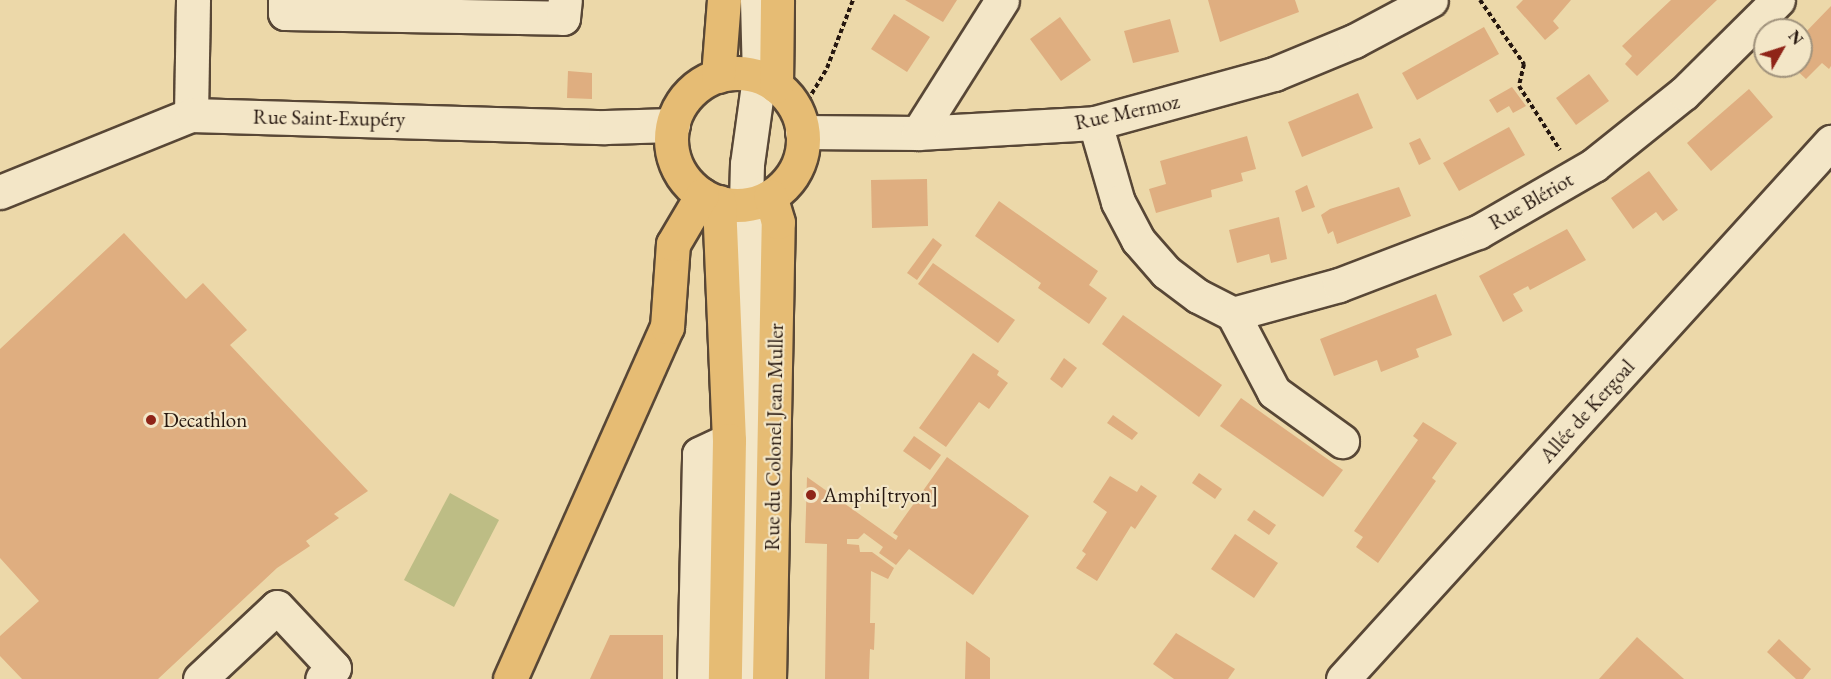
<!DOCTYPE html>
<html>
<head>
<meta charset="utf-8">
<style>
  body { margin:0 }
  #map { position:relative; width:1831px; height:679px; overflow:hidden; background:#ecd8a9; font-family:"EB Garamond",serif }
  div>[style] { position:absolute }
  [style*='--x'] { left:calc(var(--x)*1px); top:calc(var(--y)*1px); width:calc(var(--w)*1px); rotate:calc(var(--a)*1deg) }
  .green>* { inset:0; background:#bdbd85 }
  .building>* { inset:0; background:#dfae80 }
  .path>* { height:4px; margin-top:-2px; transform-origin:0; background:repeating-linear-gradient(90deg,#26170f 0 4.5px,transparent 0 7.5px) }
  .roads { filter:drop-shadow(2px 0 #584736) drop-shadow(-2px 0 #584736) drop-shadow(0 2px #584736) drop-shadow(0 -2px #584736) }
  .minor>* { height:33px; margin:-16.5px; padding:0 16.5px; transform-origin:16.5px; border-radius:16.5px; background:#f3e6c7 }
  .major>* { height:33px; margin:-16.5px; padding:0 16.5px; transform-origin:16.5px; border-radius:16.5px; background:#e6bc74 }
  .major>.ring { margin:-16.5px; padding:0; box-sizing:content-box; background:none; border:33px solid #e6bc74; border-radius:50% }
  .dots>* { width:16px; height:16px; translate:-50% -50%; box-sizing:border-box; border:3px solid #f3e6c7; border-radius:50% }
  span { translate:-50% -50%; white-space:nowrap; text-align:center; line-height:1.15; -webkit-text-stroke:4.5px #f3e6c7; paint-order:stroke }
  .street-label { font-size:21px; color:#26170f }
  .poi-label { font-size:21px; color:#26170f }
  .left { translate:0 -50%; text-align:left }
  .north { position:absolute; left:1753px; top:18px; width:60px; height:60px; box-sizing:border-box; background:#f3e6c7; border:2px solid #a1937d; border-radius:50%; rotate:51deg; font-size:16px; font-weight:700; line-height:24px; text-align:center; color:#26170f }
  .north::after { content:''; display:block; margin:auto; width:21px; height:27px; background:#8f2418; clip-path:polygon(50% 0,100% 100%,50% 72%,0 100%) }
</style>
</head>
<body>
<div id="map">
  <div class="green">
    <div style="clip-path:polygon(450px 493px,499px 520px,454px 607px,404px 580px)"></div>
  </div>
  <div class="building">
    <div style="clip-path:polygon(905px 0,957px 0,943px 22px)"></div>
    <div style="clip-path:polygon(1208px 0,1295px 0,1299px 12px,1220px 42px)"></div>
    <div style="clip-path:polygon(1523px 0,1571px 0,1553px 21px,1559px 28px,1545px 40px,1516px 7px)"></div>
    <div style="clip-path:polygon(1671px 0,1717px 0,1637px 76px,1625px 64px,1632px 56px,1622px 46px)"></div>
    <div style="clip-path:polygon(1831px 6px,1831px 66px,1829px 69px,1822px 63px,1806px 79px,1792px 66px,1801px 66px,1801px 37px)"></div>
    <div style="clip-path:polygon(894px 14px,930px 37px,907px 72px,871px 49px)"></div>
    <div style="clip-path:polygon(1060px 17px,1091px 60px,1061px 81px,1030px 39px)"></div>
    <div style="clip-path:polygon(1170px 19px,1179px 52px,1133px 63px,1124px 31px)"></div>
    <div style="clip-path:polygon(1484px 27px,1499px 54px,1417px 100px,1402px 73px)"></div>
    <div style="clip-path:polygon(568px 71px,592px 73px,592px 99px,567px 98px)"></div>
    <div style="clip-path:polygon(1589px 74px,1609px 101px,1576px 125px,1556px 98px)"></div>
    <div style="clip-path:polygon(1512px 87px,1526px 106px,1513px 113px,1509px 106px,1497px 113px,1489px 100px)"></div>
    <div style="clip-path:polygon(1749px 89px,1773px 117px,1711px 171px,1687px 143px)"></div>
    <div style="clip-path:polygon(1358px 93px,1373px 128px,1302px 157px,1288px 122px)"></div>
    <div style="clip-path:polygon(1509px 127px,1525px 155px,1459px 191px,1443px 163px)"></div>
    <div style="clip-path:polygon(1247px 136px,1256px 169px,1241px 173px,1243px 181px,1211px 190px,1212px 197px,1156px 213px,1149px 189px,1166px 184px,1160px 161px)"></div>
    <div style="clip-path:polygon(1420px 138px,1431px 159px,1419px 165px,1409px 143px)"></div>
    <div style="clip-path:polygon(1649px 171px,1678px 210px,1663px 221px,1656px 212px,1633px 229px,1611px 198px)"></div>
    <div style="clip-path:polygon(927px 179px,928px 226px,872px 228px,871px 180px)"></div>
    <div style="clip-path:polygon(1307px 185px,1315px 207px,1302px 212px,1295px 191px)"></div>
    <div style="clip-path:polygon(1399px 187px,1411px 216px,1337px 244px,1333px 231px,1328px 234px,1321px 215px,1330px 209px)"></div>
    <div style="clip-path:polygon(999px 201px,1098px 271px,1089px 285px,1107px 298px,1089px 324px,1038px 288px,1041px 283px,975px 236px)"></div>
    <div style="clip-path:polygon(1279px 217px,1287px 259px,1271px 263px,1269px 254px,1237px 263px,1229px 230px)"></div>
    <div style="clip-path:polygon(1567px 229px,1586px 260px,1530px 290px,1528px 286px,1513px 294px,1523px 311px,1503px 322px,1479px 276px)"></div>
    <div style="clip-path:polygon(124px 233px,186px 299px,203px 283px,247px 330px,230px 345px,368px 491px,334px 514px,339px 518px,306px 541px,310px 546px,277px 568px,158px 679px,22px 679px,0 656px,0 636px,39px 601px,0 558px,0 349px)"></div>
    <div style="clip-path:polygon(933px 238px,942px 245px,917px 280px,907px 273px)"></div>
    <div style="clip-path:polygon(933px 263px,1015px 320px,998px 343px,918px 284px)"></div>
    <div style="clip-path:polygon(1436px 294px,1452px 335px,1416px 349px,1419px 357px,1381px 372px,1377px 360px,1334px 376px,1320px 339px)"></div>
    <div style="clip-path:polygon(1123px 315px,1222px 385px,1199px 417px,1102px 344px)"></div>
    <div style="clip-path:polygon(973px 353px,999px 371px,997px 375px,1008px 383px,989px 409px,979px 402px,946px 447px,919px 428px)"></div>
    <div style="clip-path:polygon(1064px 358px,1077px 368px,1062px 388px,1050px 379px)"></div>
    <div style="clip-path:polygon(1241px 398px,1343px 470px,1323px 497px,1220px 426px)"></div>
    <div style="clip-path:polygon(1113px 415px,1138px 433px,1132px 440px,1107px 423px)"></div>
    <div style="clip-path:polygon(1423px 422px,1457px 443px,1432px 478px,1436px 481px,1378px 563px,1356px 547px,1363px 537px,1354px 531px,1418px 440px,1413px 436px)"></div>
    <div style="clip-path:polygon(914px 436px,941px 455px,930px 470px,903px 451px)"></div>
    <div style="clip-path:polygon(947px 457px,1029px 516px,973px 595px,909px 549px,896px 565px,879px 553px,883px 547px,864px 533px,858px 539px,847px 539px,847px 544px,859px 545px,860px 552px,872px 552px,894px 568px,888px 579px,871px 571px,870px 623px,875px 623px,874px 650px,870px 649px,869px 679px,825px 679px,827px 544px,805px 543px,807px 477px,896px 540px,898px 536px,893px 533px)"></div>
    <div style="clip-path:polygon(1199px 473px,1222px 489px,1215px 499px,1192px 483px)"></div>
    <div style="clip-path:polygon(1110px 476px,1137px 492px,1141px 485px,1157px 496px,1135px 529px,1131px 526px,1097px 581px,1076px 568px,1086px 554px,1082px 551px,1107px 512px,1093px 502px)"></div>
    <div style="clip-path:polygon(1254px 510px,1276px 525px,1269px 535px,1247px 520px)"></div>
    <div style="clip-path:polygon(1235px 534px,1278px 563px,1254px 598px,1211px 569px)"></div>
    <div style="clip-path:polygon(1176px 633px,1235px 669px,1228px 679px,1174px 679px,1153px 664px)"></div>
    <div style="clip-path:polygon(610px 635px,663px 635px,663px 679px,590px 679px)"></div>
    <div style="clip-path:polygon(1637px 637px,1684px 679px,1599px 679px)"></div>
    <div style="clip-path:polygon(1779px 639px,1811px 669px,1803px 679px,1796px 679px,1767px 652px)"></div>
    <div style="clip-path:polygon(966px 641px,990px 658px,990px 679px,965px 679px)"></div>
  </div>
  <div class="path">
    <div style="--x:1480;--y:0;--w:78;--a:55.5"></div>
    <div style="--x:1524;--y:64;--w:23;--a:103"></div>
    <div style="--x:1519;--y:86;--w:76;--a:57.4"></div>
    <div style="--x:808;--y:100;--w:37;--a:-59"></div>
    <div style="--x:827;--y:68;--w:73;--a:-69.1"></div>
  </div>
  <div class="roads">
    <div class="minor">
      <div style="--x:285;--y:0;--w:13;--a:90"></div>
      <div style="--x:285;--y:13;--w:278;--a:1"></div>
      <div style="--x:563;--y:18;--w:18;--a:-84"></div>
      <div style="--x:191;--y:115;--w:115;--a:-89"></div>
      <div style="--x:1095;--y:123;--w:82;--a:73.8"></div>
      <div style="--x:1118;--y:202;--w:43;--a:62.2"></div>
      <div style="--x:1138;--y:240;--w:43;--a:48.8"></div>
      <div style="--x:1166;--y:272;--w:40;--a:37"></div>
      <div style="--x:1198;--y:296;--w:39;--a:27"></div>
      <div style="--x:1233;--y:314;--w:88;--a:62.3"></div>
      <div style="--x:1274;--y:392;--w:84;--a:35.8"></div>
      <div style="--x:802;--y:132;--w:116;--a:0.5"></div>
      <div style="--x:918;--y:133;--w:177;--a:-3.2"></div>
      <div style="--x:1095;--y:123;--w:186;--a:-15.3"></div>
      <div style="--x:1274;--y:74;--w:87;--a:-22.4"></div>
      <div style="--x:1354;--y:41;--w:87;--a:-28"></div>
      <div style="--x:918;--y:133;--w:157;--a:-57.7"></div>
      <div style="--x:0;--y:192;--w:206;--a:-22"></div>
      <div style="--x:191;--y:115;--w:414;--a:1.7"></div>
      <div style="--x:605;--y:127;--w:68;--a:-1.7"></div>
      <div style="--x:1233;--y:314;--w:110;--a:-15.3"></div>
      <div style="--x:1339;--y:285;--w:149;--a:-20.9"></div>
      <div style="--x:1478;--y:232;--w:134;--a:-30"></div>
      <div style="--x:1594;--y:165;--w:115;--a:-38.7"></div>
      <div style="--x:1684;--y:93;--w:132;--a:-44.7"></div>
      <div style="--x:200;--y:679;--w:105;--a:-43.1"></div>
      <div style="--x:277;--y:607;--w:83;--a:46.9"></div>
      <div style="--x:334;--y:668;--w:16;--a:137"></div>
      <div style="--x:694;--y:679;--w:225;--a:-88.7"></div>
      <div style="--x:699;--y:454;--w:33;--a:-25"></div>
      <div style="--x:746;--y:679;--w:428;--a:-89.6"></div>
      <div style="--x:749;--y:251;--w:47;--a:-93.7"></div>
      <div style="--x:746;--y:204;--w:40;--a:-88.6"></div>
      <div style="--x:747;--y:164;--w:88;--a:-82.1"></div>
      <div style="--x:759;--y:77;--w:77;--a:-91.5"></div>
      <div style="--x:1343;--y:679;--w:726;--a:-47.74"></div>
    </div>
    <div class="major">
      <div class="ring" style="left:671px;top:73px;width:99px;height:99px"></div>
      <div style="--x:718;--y:76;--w:76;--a:-85.5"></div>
      <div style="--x:776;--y:86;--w:86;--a:-89.3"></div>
      <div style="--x:719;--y:202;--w:238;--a:87.6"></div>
      <div style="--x:729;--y:440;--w:239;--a:91"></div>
      <div style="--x:510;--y:679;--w:385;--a:-66"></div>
      <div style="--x:667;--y:327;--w:83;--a:-85.9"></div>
      <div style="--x:673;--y:244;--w:57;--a:-59.4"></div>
      <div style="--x:769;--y:679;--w:457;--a:-88.9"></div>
      <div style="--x:778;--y:222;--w:27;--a:-107"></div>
    </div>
  </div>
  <div class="dots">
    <div style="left:151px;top:420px;background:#8f2418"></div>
    <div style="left:811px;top:495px;background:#8f2418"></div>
  </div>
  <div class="street-label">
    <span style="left:1127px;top:112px;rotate:-12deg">Rue Mermoz</span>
    <span style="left:329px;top:118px;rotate:1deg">Rue Saint-Exupéry</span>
    <span style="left:1531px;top:201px;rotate:-30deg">Rue Blériot</span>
    <span style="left:1587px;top:411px;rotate:-48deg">Allée de Kergoal</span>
    <span style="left:774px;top:437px;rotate:-89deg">Rue du Colonel Jean Muller</span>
  </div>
  <div class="poi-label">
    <span class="left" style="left:163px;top:420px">Decathlon</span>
    <span class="left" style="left:823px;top:495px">Amphi[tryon]</span>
  </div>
  <div class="north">N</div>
</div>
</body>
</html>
